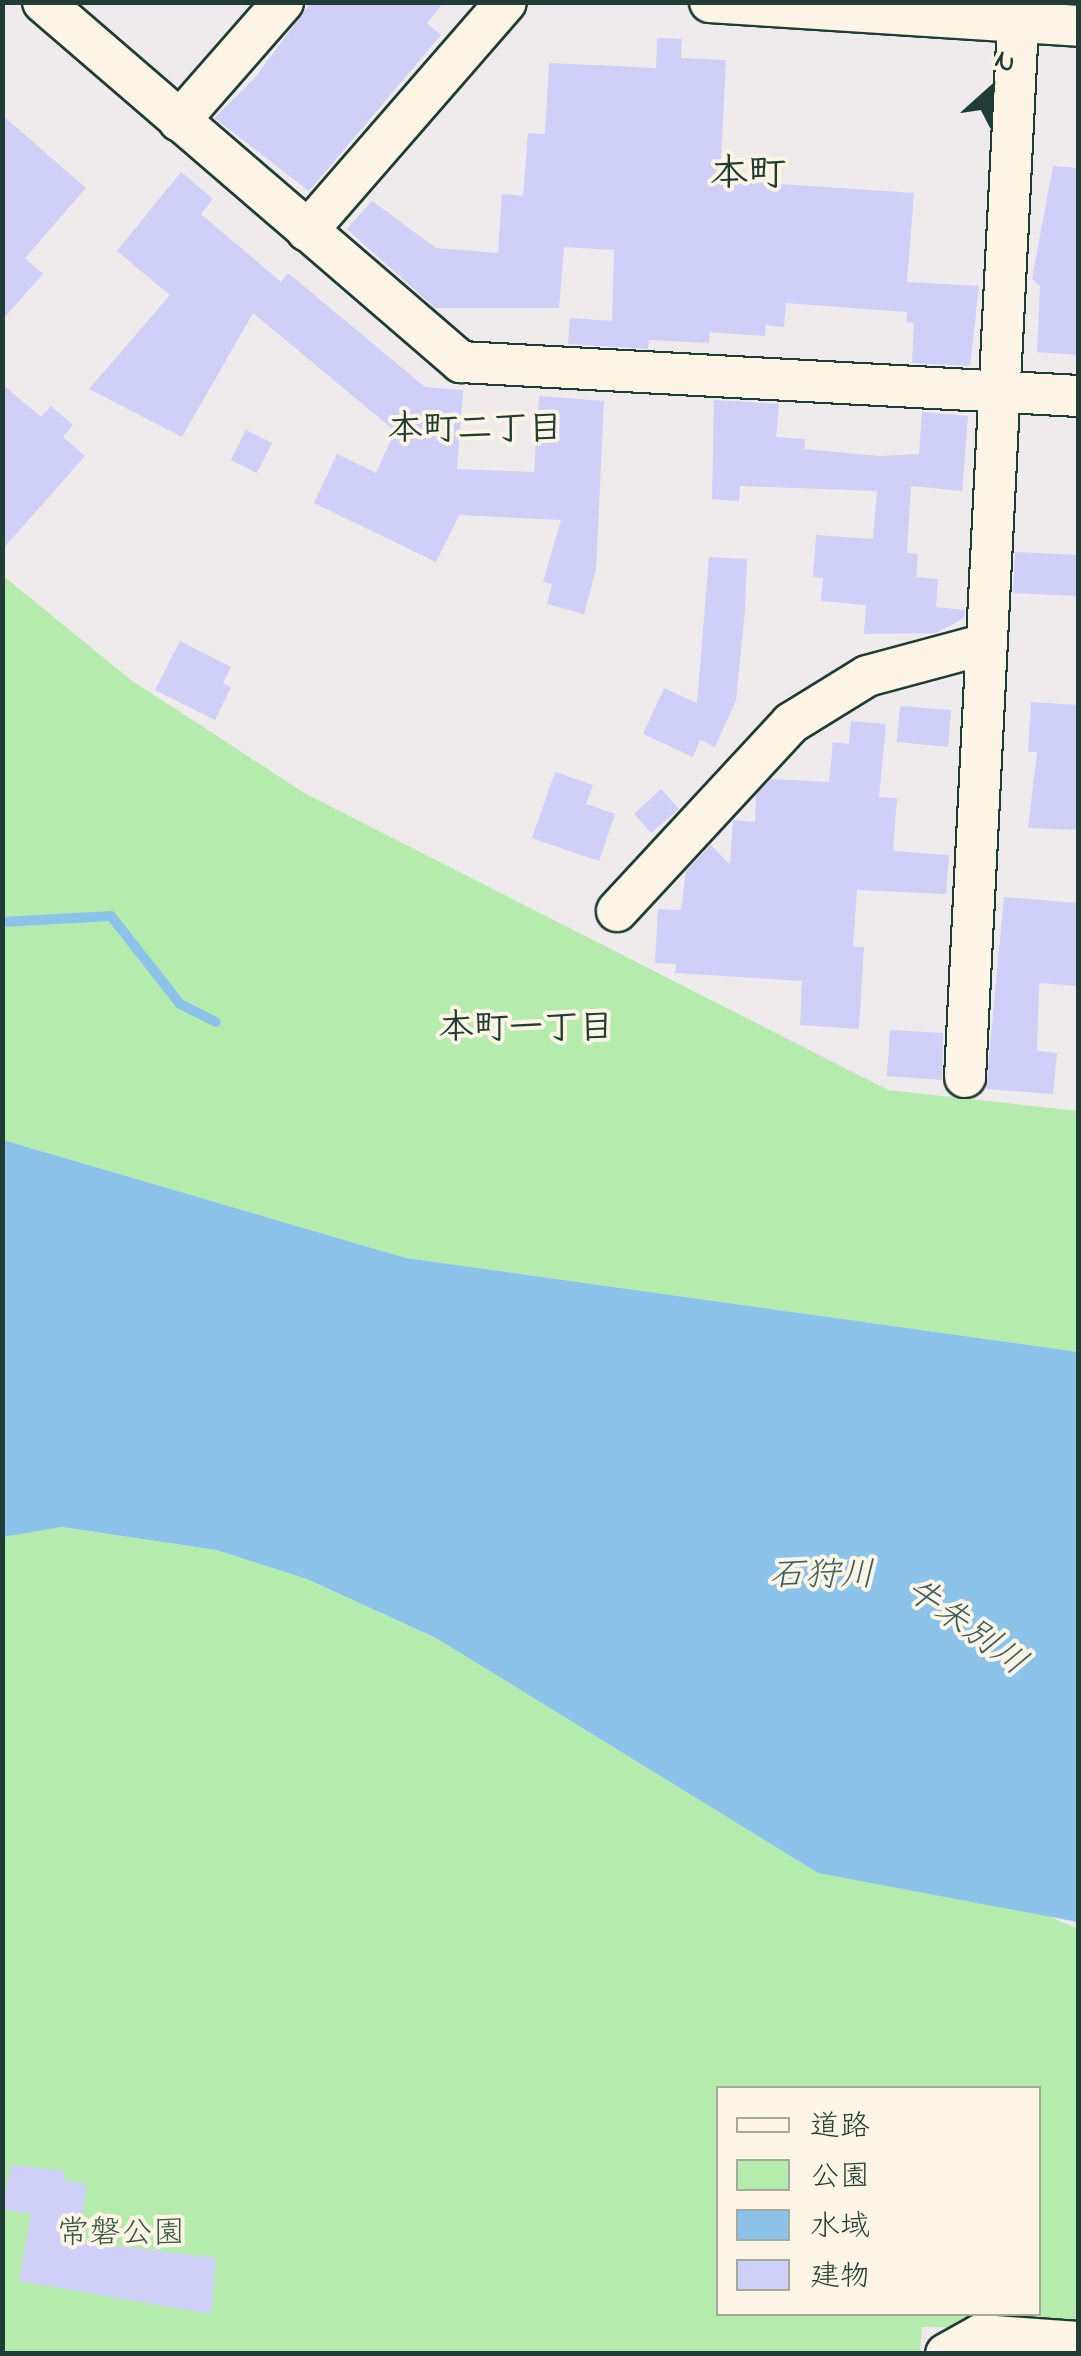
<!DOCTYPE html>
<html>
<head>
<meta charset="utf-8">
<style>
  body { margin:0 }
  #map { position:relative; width:1081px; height:2356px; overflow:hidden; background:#efeaeb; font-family:"Indie Flower","Klee One",sans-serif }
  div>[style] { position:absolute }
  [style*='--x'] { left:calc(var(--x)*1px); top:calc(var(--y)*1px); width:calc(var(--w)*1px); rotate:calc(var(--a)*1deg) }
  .green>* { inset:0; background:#b5ecae }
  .water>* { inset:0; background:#8cc3eb }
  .stream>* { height:10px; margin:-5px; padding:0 5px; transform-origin:5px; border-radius:5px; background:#8cc3eb }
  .building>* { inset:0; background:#d0cff8 }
  .roads { filter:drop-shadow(2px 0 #1f3d34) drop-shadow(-2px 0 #1f3d34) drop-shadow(0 2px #1f3d34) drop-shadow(0 -2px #1f3d34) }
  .minor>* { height:40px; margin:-20px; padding:0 20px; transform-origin:20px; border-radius:20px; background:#fcf5e5 }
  span { translate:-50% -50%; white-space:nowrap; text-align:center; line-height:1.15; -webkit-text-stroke:8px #fcf5e5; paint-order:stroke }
  .park-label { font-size:32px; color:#365746 }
  .neighbourhood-label { font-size:35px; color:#1f3d34; font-weight:700 }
  .water-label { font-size:35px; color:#3a5e62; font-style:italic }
  .quarter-label { font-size:38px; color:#1f3d34; font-weight:700 }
  .frame { position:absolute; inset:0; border:5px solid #1f3d34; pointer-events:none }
  .legend { position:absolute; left:716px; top:2086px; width:325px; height:230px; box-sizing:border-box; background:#fcf5e5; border:2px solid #a4ab9e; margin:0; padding:12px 18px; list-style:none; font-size:30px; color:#1f3d34 }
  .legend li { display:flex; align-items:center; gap:20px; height:50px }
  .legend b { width:50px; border:2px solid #a4ab9e }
  .north { position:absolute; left:941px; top:40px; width:100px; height:100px; -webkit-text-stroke:8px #fcf5e5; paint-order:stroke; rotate:27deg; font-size:28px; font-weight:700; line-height:40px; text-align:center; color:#1f3d34 }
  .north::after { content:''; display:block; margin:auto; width:35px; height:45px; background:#1f3d34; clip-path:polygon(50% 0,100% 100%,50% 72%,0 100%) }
</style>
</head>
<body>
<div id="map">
  <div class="green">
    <div style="clip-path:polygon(2px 575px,131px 680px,306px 794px,888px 1090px,1078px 1111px,1078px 1352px,406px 1258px,3px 1140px)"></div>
    <div style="clip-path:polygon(evenodd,61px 1527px,216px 1550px,307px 1579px,436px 1638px,818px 1873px,1046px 1915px,1078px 1929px,1078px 2330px,922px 2327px,920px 2354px,2px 2353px,3px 1537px,61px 1527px,718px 2088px,1038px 2088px,1038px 2314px,718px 2314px,718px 2088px)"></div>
  </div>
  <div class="water">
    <div style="clip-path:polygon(3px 1140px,406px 1258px,1078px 1352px,1078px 1922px,818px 1873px,436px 1638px,307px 1579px,216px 1550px,62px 1527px,3px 1537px)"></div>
  </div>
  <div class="stream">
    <div style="--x:2;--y:922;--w:109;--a:-3.2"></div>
    <div style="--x:111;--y:916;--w:112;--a:51.9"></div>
    <div style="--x:180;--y:1004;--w:40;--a:26.6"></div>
  </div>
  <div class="building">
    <div style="clip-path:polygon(311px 2px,444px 2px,427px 23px,441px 35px,309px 191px,214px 118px,254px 79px)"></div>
    <div style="clip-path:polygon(657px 38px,682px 39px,681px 58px,726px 60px,720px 180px,914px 193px,907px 282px,979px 286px,970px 366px,912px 363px,914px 323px,906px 322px,907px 312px,786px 303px,784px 327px,766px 325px,765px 336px,710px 332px,709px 343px,649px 340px,648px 349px,568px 344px,570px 318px,612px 321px,614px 250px,564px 247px,559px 308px,435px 308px,347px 229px,372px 201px,436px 248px,498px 253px,502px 194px,523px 196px,528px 133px,545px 134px,549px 63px,656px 68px)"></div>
    <div style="clip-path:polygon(2px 115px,86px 188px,25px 258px,43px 274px,2px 320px)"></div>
    <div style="clip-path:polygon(1053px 166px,1078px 168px,1078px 355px,1037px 352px,1040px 286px,1032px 279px)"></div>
    <div style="clip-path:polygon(181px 172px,213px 199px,201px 214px,281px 282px,288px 273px,425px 387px,463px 390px,457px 469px,534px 472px,539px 396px,604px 401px,596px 569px,584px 614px,547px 604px,552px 584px,543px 582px,561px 520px,459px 515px,436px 562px,314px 503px,337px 454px,376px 473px,395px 431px,253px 313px,182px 437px,89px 389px,170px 295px,117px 251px)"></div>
    <div style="clip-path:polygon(2px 384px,41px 417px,51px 406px,73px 425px,63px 437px,85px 456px,2px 550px)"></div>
    <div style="clip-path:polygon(714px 400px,779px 404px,776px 437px,805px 439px,804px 449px,880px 456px,919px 454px,922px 412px,968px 416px,962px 491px,911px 486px,907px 553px,918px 554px,916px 577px,938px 579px,936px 607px,965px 610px,964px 618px,936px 633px,864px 634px,866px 605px,821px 601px,823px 578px,813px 577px,816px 535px,873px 539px,877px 491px,740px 486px,739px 501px,712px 499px)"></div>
    <div style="clip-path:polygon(246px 430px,272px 443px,257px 473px,231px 460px)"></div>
    <div style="clip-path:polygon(1015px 552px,1078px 555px,1078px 596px,1013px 593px)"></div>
    <div style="clip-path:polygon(709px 557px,747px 559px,745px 610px,736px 700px,715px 747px,700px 740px,693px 757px,643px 734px,664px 688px,697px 703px)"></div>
    <div style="clip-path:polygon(180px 641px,231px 667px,223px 683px,231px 687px,215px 720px,155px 690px)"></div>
    <div style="clip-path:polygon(1031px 702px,1078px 705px,1078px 830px,1028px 828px,1037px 752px,1028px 752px)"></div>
    <div style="clip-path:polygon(900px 706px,951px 710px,948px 747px,897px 742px)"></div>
    <div style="clip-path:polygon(851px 721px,886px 724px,879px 797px,897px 798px,893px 851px,949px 855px,946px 894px,857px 890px,853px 947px,864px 947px,859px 1029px,800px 1025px,802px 981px,675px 973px,676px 964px,655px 963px,658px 909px,681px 910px,686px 871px,711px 845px,730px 865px,733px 820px,755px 822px,756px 795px,771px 779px,829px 782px,833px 742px,849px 744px)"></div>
    <div style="clip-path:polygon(555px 772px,593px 785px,586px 804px,615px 814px,599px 861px,532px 838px)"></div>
    <div style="clip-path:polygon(661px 789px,679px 809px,651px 833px,634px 814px)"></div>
    <div style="clip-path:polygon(1004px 897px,1078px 903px,1078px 986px,1039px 983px,1037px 1051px,1057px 1053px,1053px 1094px,986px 1089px)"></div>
    <div style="clip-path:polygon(890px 1030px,943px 1033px,942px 1080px,887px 1076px)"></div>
    <div style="clip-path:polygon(11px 2165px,64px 2171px,65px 2180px,87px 2184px,78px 2241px,216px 2258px,211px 2314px,19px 2281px,31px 2214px,2px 2209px)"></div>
  </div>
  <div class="roads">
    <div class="minor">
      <div style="--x:43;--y:2;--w:552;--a:40.74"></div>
      <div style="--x:461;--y:362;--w:618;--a:3.15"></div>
      <div style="--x:710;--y:2;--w:369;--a:3.7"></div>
      <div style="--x:179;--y:121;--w:158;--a:-48.8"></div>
      <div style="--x:307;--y:231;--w:303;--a:-49"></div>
      <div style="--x:617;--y:911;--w:256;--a:-47.2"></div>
      <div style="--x:791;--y:723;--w:89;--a:-31.7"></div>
      <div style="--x:867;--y:676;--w:123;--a:-15.1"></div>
      <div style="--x:965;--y:1077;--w:1076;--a:-87.12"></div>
      <div style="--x:946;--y:2354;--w:39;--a:-29"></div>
      <div style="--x:980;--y:2335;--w:98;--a:4.1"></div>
    </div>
  </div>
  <div class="park-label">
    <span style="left:121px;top:2235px">常磐公園</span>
  </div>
  <div class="neighbourhood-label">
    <span style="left:475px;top:431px">本町二丁目</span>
    <span style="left:526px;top:1030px">本町一丁目</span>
  </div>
  <div class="water-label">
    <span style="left:822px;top:1577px">石狩川</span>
    <span style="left:965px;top:1628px;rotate:36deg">牛朱別川</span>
  </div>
  <div class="quarter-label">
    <span style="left:748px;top:177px">本町</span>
  </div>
  <div class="frame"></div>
  <ul class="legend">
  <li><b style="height:12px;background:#fcf5e5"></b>道路</li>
  <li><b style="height:28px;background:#b5ecae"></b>公園</li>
  <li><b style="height:28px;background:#8cc3eb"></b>水域</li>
  <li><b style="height:28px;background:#d0cff8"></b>建物</li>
  </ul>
  <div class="north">N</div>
</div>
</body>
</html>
